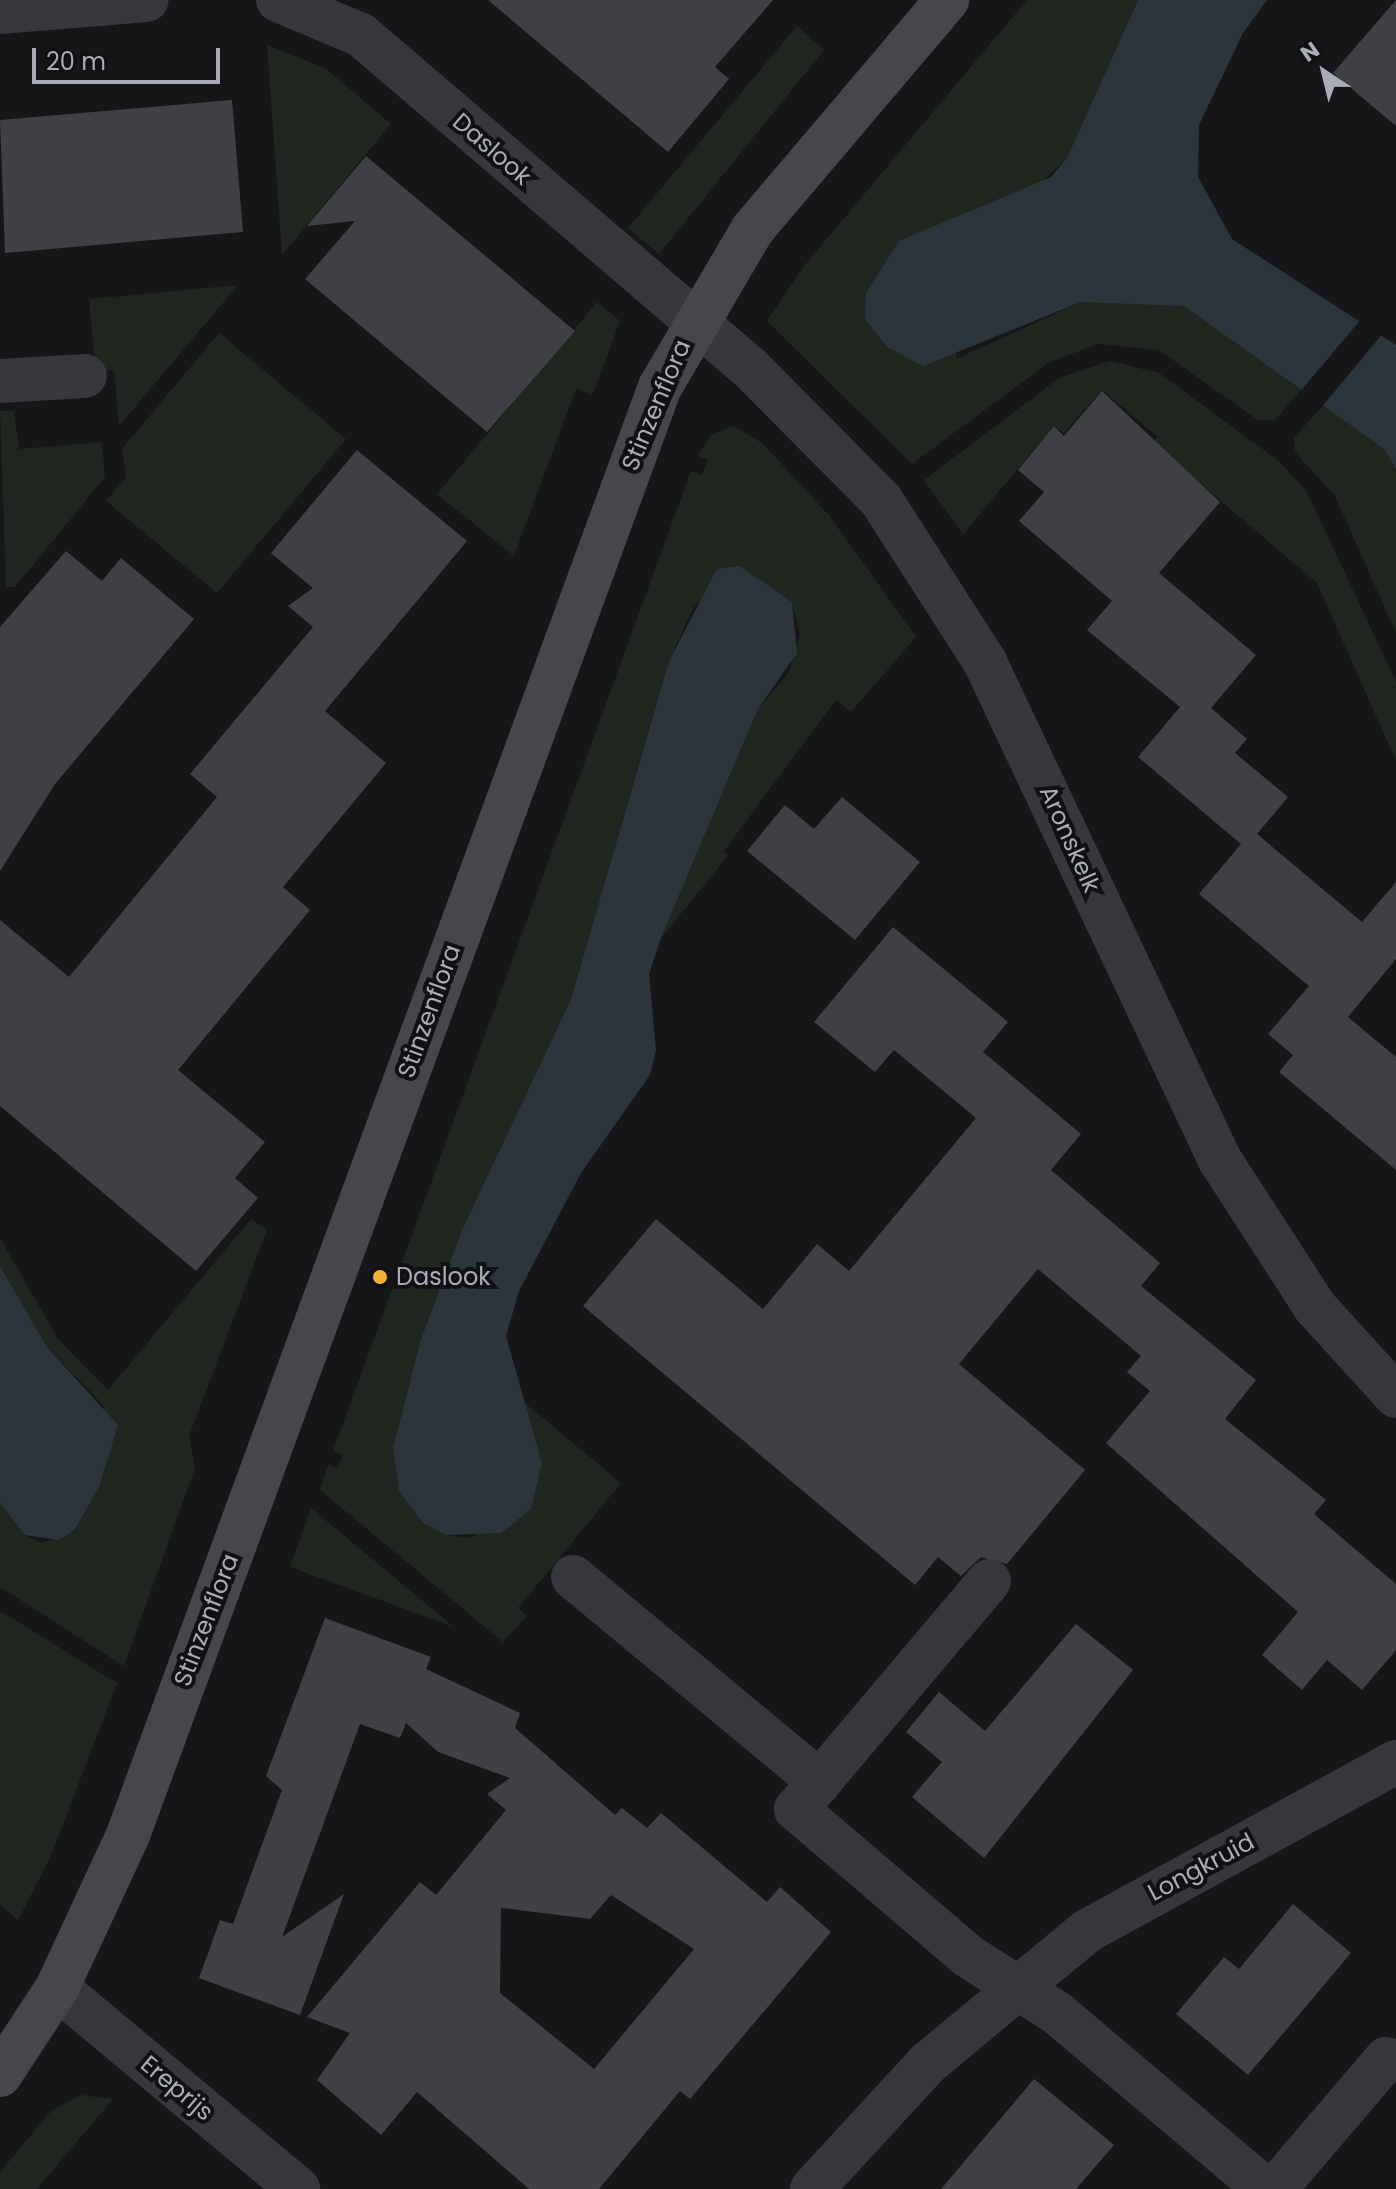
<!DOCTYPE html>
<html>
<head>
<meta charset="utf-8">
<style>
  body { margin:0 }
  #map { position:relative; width:1396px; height:2189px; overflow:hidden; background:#161618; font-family:Poppins,sans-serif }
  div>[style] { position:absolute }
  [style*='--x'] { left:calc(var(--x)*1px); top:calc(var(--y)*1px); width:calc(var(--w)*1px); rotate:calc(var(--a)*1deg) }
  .green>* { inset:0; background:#1e261f }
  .water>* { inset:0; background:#2c353c }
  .pier>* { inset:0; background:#161618 }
  .building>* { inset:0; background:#404145 }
  .street>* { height:44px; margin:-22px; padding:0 22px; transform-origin:22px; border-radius:22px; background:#37383d }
  .secondary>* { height:44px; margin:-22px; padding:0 22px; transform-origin:22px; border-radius:22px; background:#45474d }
  .dots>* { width:22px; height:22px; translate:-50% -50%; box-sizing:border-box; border:4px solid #111113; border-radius:50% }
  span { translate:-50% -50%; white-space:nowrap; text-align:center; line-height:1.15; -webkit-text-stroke:8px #111113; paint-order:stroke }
  .street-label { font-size:24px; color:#a8adb8 }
  .poi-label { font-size:24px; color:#a8adb8 }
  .left { translate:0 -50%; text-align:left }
  .north { position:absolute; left:1284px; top:32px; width:80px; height:80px; -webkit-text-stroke:6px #111113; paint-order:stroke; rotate:325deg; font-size:22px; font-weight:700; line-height:32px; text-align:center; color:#a8adb8 }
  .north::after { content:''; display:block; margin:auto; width:28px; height:36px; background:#a8adb8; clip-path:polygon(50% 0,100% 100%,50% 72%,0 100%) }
  .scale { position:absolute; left:32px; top:48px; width:188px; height:36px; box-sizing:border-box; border:4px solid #a8adb8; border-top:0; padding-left:10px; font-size:24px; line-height:28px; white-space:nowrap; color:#a8adb8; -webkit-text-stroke:6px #111113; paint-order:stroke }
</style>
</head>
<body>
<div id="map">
  <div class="green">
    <div style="clip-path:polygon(1027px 0,1138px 0,1067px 158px,1032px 191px,981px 210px,956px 359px,1081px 302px,1162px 301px,1184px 306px,1301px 390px,1275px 420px,1259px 421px,1159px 350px,1097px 344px,1048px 363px,912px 464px,767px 321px,804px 266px)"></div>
    <div style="clip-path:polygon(797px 26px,824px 50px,659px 254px,628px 228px)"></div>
    <div style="clip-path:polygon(267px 45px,325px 68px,391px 124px,282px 255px)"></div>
    <div style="clip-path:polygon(238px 285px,119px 426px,114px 370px,96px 371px,89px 299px)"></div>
    <div style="clip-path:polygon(597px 302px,620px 321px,593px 394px,576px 389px,514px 556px,437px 494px)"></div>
    <div style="clip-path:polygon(219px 333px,346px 439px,217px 593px,106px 501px,126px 477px,122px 449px)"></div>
    <div style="clip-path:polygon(1110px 361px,1159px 373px,1280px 462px,1307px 492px,1396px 682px,1396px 761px,1317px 583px,1152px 442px,1158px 437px,1102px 390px,1064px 433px,1054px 426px,963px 534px,924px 480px,1059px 378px)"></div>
    <div style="clip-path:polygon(1323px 405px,1384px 449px,1396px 469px,1396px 633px,1335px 496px,1295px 452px,1294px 438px)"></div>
    <div style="clip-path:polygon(0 411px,14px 411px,19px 449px,102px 442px,105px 477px,15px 587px,6px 587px)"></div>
    <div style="clip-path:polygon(734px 426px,762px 443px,828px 514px,916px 637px,851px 712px,836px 700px,724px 851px,728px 856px,661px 938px,758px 709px,789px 672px,800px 635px,792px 602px,740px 566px,693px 608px,669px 661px,571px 999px,462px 1230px,421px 1339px,393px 1448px,423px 1522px,446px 1535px,472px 1538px,542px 1463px,520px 1399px,621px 1483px,518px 1608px,527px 1616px,503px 1642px,320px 1490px,328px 1465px,338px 1468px,343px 1455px,333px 1451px,691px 471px,702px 475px,708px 460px,698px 456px,712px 434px)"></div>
    <div style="clip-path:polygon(251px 1219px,267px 1230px,189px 1436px,195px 1468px,124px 1666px,0 1587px,0 1503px,25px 1535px,41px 1543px,75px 1531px,99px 1487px,104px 1406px,47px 1347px,0 1266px,0 1238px,58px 1339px,108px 1390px)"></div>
    <div style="clip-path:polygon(311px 1508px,454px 1627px,290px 1567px)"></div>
    <div style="clip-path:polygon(0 1611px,117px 1683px,51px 1856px,18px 1920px,0 1905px)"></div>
    <div style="clip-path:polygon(81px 2095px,113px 2099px,37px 2189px,0 2189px,0 2172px,51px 2111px)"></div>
  </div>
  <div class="water">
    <div style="clip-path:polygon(1138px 0,1267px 0,1243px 33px,1199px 125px,1198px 177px,1232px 239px,1396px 345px,1396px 469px,1384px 449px,1184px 306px,1081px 302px,923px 366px,887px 347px,865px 319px,866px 293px,899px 241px,1051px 177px,1067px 158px)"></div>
    <div style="clip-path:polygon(740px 566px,792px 602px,797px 653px,758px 709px,661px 938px,649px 974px,656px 1050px,650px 1075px,581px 1173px,519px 1291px,506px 1336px,542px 1463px,531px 1509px,501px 1533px,446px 1535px,423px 1523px,399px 1491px,393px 1448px,421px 1339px,462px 1230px,571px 999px,669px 661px,717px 569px)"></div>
    <div style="clip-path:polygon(0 1266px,47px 1347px,118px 1425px,99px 1487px,75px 1530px,59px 1540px,25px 1535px,0 1503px)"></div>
  </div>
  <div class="pier">
    <div style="clip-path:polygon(1362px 318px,1384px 332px,1321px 408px,1299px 393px)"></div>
  </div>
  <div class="building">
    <div style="clip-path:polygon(488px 0,773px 0,715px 67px,729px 79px,668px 152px)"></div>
    <div style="clip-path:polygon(1396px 0,1396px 126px,1333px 73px)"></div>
    <div style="clip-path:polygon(232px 100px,243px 232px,5px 253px,0 120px)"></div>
    <div style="clip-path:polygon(366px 156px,575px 331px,487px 432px,305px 279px,355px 221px,307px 226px)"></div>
    <div style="clip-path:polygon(1102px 391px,1220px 502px,1159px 573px,1256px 655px,1211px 708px,1247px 739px,1235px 753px,1288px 797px,1257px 834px,1362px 922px,1396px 882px,1396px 959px,1348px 1017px,1396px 1057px,1396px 1170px,1279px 1072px,1293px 1055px,1268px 1034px,1309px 986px,1199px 894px,1241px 844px,1138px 757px,1180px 707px,1087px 630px,1112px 601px,1019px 521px,1044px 492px,1018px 470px,1054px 426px,1064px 436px)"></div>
    <div style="clip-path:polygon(357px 450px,467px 541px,325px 711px,386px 763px,283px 887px,310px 910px,178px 1070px,265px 1142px,235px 1178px,258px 1198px,196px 1271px,0 1106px,0 920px,69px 977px,217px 797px,190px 774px,313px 627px,288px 606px,313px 588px,271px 553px)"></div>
    <div style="clip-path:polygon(66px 551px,102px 581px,121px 558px,194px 619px,55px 784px,0 871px,0 627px)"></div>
    <div style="clip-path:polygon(842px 797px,920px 862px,855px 940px,747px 851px,785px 805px,814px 829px)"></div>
    <div style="clip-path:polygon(893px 927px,1008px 1022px,983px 1052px,1081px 1134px,1051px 1170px,1160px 1263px,1141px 1286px,1256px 1380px,1225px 1419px,1326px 1500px,1314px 1514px,1396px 1584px,1396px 1650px,1362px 1690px,1327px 1660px,1302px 1690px,1262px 1655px,1298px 1612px,1106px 1443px,1150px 1391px,1127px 1372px,1141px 1356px,1038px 1269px,959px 1364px,1085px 1470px,1007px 1564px,981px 1557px,961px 1576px,938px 1557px,915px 1585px,583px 1306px,656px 1219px,763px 1309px,817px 1244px,849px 1271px,976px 1118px,894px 1050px,875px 1072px,814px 1022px)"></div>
    <div style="clip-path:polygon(evenodd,325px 1618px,431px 1657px,426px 1669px,520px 1713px,515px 1728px,615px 1815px,622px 1808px,647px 1828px,661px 1813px,767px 1902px,780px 1887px,831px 1932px,690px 2099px,680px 2091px,599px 2189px,529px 2189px,417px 2092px,381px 2135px,317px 2080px,350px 2033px,307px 2017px,420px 1882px,436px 1895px,506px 1810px,487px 1794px,510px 1778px,438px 1752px,406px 1723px,400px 1738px,360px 1724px,282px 1937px,344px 1894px,300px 2015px,199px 1978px,220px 1920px,233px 1924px,282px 1790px,266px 1776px,325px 1618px,611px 1895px,694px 1949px,594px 2069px,500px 1993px,501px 1908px,590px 1919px,611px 1895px)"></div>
    <div style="clip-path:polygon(1076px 1624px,1133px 1670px,984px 1858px,912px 1797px,942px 1762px,906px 1732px,939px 1692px,985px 1731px)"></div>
    <div style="clip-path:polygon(1293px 1904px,1351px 1953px,1248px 2075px,1176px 2014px,1224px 1957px,1239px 1969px)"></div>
    <div style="clip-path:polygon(1034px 2079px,1114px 2145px,1076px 2189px,941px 2189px)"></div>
  </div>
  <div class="street">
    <div style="--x:278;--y:0;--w:90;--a:22.9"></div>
    <div style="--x:361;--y:35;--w:512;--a:40.56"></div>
    <div style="--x:750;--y:368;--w:186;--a:45.2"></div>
    <div style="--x:881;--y:500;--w:193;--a:57.3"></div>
    <div style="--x:985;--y:662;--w:551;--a:64.74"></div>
    <div style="--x:1220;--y:1160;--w:175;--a:57.1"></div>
    <div style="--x:1315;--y:1307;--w:120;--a:47.7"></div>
    <div style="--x:0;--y:12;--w:147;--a:-4.7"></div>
    <div style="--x:0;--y:381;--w:85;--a:-3.4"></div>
    <div style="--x:573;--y:1577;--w:321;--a:39.7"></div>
    <div style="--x:989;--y:1581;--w:299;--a:130.2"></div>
    <div style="--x:796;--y:1809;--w:226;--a:40.5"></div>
    <div style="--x:968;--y:1956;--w:106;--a:32.6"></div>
    <div style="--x:1057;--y:2013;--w:272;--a:40.2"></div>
    <div style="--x:57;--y:1988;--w:314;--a:39.8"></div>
    <div style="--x:812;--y:2189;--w:171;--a:-47.4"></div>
    <div style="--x:928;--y:2063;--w:207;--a:-39.7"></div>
    <div style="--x:1087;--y:1931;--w:352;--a:-28.7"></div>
    <div style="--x:1275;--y:2189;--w:171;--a:-49.5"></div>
  </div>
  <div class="secondary">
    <div style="--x:0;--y:2075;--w:104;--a:-56.8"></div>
    <div style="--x:57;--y:1988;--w:169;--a:-65.1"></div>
    <div style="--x:128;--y:1835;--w:1543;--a:-69.83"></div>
    <div style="--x:660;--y:387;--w:182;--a:-59.6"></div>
    <div style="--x:752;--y:230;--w:302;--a:-49.7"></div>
  </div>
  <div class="dots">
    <div style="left:380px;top:1277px;background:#f2b134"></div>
  </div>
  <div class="street-label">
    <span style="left:492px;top:149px;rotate:41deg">Daslook</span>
    <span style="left:656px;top:405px;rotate:-67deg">Stinzenflora</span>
    <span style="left:1070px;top:839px;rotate:66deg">Aronskelk</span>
    <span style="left:429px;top:1011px;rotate:-70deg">Stinzenflora</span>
    <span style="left:206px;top:1620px;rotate:-69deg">Stinzenflora</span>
    <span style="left:1201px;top:1867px;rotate:-28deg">Longkruid</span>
    <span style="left:177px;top:2088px;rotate:40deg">Ereprijs</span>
  </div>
  <div class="poi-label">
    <span class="left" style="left:396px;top:1277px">Daslook</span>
  </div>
  <div class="north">N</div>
  <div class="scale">20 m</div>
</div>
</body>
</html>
